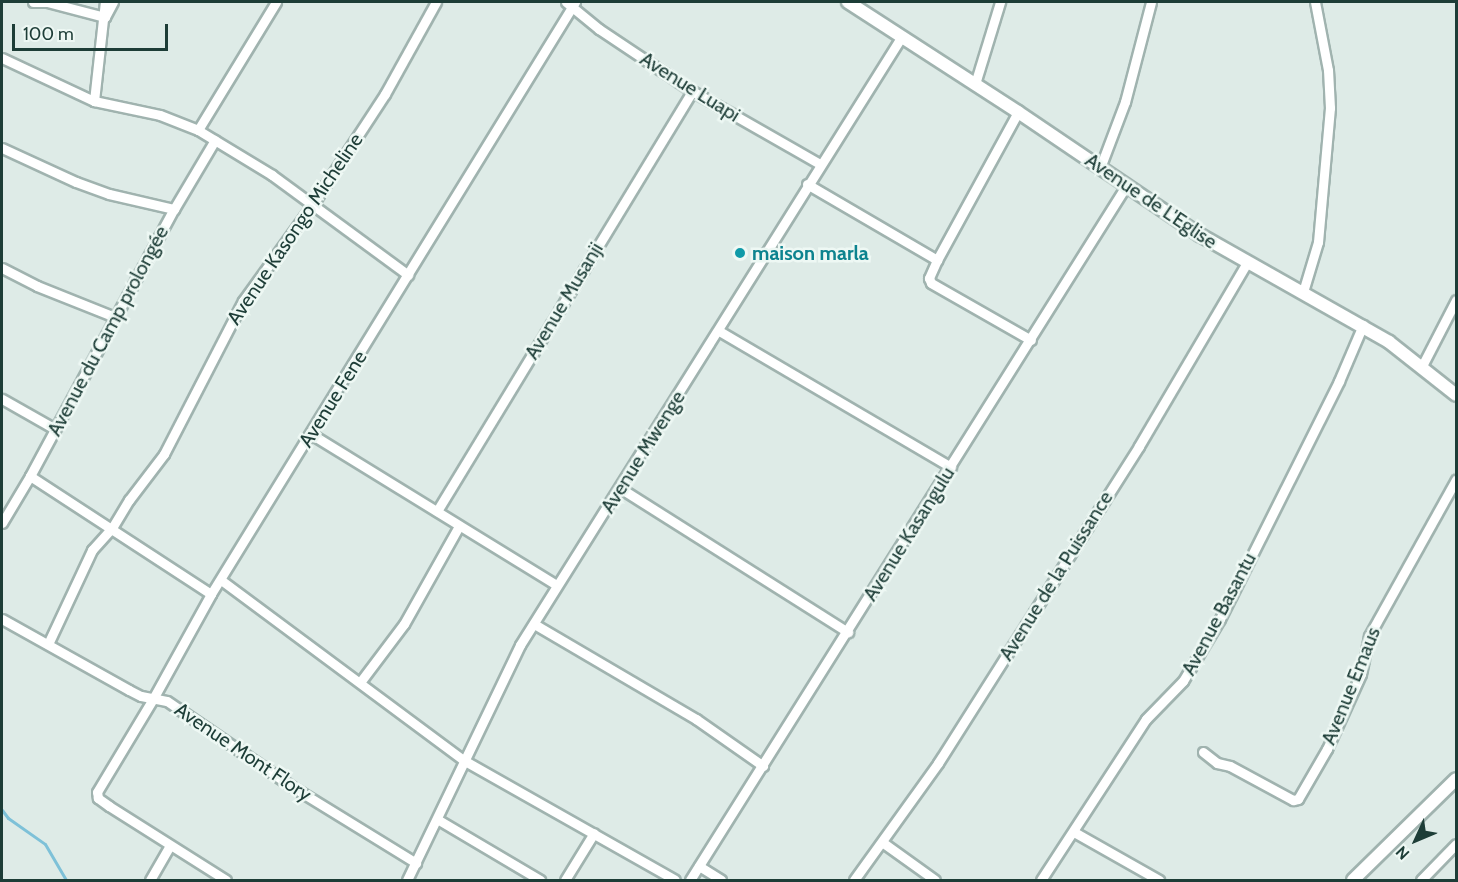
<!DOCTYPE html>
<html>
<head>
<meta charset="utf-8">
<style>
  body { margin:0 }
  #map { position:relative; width:1458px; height:882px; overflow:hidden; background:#deebe7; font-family:Cabin,sans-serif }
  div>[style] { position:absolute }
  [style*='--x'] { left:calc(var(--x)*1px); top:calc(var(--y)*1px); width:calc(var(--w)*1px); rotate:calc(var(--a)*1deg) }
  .stream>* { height:3px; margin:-1.5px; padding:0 1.5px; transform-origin:1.5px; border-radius:1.5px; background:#7ec1d8 }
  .roads { filter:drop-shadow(2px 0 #a0b3af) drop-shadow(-2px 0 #a0b3af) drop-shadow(0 2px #a0b3af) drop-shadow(0 -2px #a0b3af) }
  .minor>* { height:9px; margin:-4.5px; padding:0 4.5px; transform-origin:4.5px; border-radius:4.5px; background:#fff }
  .tertiary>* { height:12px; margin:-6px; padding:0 6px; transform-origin:6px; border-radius:6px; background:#fff }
  .dots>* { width:16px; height:16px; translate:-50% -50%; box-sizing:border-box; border:3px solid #eef8f4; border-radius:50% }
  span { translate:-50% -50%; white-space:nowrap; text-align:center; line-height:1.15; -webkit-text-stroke:5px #eef8f4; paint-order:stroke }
  .street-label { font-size:20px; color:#1d3d37 }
  .culture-label { font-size:20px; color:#0d838f; font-weight:700 }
  .left { translate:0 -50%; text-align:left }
  .frame { position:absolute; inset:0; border:3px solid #1d3d37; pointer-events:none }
  .north { position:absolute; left:1386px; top:810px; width:60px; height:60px; -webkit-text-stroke:4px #eef8f4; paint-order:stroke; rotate:226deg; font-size:16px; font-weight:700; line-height:24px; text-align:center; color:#1d3d37 }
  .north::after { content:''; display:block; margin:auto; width:21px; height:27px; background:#1d3d37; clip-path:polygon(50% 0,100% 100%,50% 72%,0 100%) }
  .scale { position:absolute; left:12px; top:24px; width:156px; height:27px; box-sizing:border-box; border:3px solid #1d3d37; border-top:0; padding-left:8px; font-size:18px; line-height:21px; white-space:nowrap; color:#1d3d37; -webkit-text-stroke:4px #eef8f4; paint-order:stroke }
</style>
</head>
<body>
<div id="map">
  <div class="stream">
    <div style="--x:2;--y:810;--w:10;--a:53"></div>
    <div style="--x:8;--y:818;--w:45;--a:35.1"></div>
    <div style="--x:45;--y:844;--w:42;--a:59.7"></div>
  </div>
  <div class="roads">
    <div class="minor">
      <div style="--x:33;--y:2;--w:14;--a:0"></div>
      <div style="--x:47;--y:2;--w:60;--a:14.5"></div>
      <div style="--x:105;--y:17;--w:17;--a:-62"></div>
      <div style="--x:566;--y:2;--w:43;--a:39.3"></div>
      <div style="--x:599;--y:29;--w:112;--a:33.7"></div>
      <div style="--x:692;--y:91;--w:147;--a:29.7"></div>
      <div style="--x:2;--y:58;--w:102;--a:25.1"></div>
      <div style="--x:94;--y:101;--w:67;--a:12"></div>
      <div style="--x:160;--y:115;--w:41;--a:21.5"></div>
      <div style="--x:198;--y:130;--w:87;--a:31.3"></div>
      <div style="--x:272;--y:175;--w:169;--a:36.3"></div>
      <div style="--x:975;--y:84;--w:86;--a:-73"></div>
      <div style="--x:94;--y:101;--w:100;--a:-83.7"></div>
      <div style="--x:198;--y:130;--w:150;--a:-58.6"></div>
      <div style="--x:2;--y:148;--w:81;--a:24.7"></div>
      <div style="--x:76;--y:182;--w:35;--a:20"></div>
      <div style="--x:109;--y:194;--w:67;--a:13"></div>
      <div style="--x:1100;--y:168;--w:71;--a:-69.3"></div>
      <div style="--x:1125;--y:102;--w:103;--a:-75.4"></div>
      <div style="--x:807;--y:184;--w:151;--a:30.3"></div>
      <div style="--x:937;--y:260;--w:20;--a:114"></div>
      <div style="--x:929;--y:278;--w:5;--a:68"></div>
      <div style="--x:931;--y:283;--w:115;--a:29.7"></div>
      <div style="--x:937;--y:260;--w:169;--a:-61.3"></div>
      <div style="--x:2;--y:268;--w:39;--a:27"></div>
      <div style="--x:37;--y:286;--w:84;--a:21.7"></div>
      <div style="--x:1303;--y:292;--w:52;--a:-73.3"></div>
      <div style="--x:1318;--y:242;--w:135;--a:-84.9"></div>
      <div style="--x:1330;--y:108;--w:38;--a:-93"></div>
      <div style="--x:1328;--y:70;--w:69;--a:-100.8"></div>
      <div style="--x:719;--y:331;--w:269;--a:30.4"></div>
      <div style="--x:1422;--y:366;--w:74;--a:-62.7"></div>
      <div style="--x:2;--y:399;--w:61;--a:29.5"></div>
      <div style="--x:311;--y:434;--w:288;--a:31.6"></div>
      <div style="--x:30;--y:476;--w:216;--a:33.1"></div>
      <div style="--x:620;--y:488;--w:270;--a:32.3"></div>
      <div style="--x:437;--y:511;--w:491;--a:-58.7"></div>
      <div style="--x:2;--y:523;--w:55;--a:-59.2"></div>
      <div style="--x:30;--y:476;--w:303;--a:-61.7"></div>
      <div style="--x:174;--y:209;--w:80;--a:-59.3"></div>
      <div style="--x:221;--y:580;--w:304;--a:36.6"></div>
      <div style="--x:465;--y:761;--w:241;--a:29.5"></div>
      <div style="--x:2;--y:619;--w:145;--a:29.2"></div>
      <div style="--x:129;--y:690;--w:13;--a:27"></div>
      <div style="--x:141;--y:696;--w:26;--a:11"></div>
      <div style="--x:167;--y:701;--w:150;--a:34.4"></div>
      <div style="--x:291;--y:786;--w:147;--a:31.6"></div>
      <div style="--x:534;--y:624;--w:188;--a:30.4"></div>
      <div style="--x:696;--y:719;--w:82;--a:35"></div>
      <div style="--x:48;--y:644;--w:104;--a:-64.9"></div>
      <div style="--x:92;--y:550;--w:30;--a:-48"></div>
      <div style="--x:112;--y:528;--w:33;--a:-59"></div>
      <div style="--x:129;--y:500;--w:58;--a:-52.7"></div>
      <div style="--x:164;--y:454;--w:172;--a:-62.7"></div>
      <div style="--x:243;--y:301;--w:120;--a:-54.2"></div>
      <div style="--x:313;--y:204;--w:131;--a:-56.8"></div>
      <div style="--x:385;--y:94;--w:105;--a:-61"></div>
      <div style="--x:361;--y:681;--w:71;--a:-53"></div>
      <div style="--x:404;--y:624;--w:112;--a:-60.7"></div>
      <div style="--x:1203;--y:752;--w:18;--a:38"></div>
      <div style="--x:1217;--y:763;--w:13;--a:13"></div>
      <div style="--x:1230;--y:766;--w:72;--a:28.4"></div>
      <div style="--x:1293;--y:800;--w:5;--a:-11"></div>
      <div style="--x:1298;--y:799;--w:58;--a:-59.9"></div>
      <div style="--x:1327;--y:749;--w:82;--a:-65.6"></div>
      <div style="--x:1361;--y:674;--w:39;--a:-78"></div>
      <div style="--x:1369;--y:636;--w:179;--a:-60.9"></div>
      <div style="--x:437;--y:819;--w:120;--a:30.6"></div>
      <div style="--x:1074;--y:832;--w:98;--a:29.5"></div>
      <div style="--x:882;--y:842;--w:65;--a:35.6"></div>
      <div style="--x:699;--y:866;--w:26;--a:32"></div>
      <div style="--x:150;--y:880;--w:39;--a:-60"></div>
      <div style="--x:226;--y:880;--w:138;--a:-147.7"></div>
      <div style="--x:109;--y:806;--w:14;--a:-144"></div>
      <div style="--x:98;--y:798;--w:6;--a:-99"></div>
      <div style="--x:97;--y:792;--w:111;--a:-59"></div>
      <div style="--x:154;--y:697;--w:118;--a:-61"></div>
      <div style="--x:211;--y:594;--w:695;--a:-58.41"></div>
      <div style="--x:407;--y:880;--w:261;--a:-64.3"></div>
      <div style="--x:520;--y:645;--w:719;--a:-57.9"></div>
      <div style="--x:565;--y:880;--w:55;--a:-58.3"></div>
      <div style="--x:690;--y:880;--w:820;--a:-57.86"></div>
      <div style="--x:854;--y:880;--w:144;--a:-54.3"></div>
      <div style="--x:938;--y:763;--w:375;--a:-57.6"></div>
      <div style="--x:1139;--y:446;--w:211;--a:-59.5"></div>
      <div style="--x:1041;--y:880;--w:192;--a:-56.9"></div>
      <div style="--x:1146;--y:719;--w:53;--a:-45.8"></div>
      <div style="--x:1183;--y:681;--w:72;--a:-59.2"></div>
      <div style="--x:1220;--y:619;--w:266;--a:-63.4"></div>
      <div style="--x:1339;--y:381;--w:61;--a:-66.8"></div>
      <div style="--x:1421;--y:880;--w:50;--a:-45.8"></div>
    </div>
    <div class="tertiary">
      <div style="--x:848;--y:2;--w:202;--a:32.9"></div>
      <div style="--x:1018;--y:112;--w:220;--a:34.1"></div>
      <div style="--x:1200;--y:235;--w:217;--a:29.5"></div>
      <div style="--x:1389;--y:342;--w:85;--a:38.3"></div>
      <div style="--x:1353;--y:880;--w:144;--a:-44.4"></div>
    </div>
  </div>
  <div class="dots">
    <div style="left:740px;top:253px;background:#0f9aa8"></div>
  </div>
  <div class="street-label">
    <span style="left:690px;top:87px;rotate:32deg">Avenue Luapi</span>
    <span style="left:1151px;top:201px;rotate:34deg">Avenue de L'Eglise</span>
    <span style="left:295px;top:229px;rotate:-56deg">Avenue Kasongo Micheline</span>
    <span style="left:564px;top:301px;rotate:-59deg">Avenue Musanji</span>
    <span style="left:108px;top:331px;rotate:-62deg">Avenue du Camp prolongée</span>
    <span style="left:333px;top:399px;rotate:-58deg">Avenue Fene</span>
    <span style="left:643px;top:452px;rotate:-58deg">Avenue Mwenge</span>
    <span style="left:909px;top:534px;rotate:-58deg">Avenue Kasangulu</span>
    <span style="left:1056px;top:576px;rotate:-58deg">Avenue de la Puissance</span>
    <span style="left:1219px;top:614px;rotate:-62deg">Avenue Basantu</span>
    <span style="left:1351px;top:686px;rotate:-68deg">Avenue Emaus</span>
    <span style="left:243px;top:752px;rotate:34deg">Avenue Mont Flory</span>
  </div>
  <div class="culture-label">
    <span class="left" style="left:752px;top:253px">maison marla</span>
  </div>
  <div class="frame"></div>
  <div class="north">N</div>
  <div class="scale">100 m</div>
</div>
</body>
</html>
